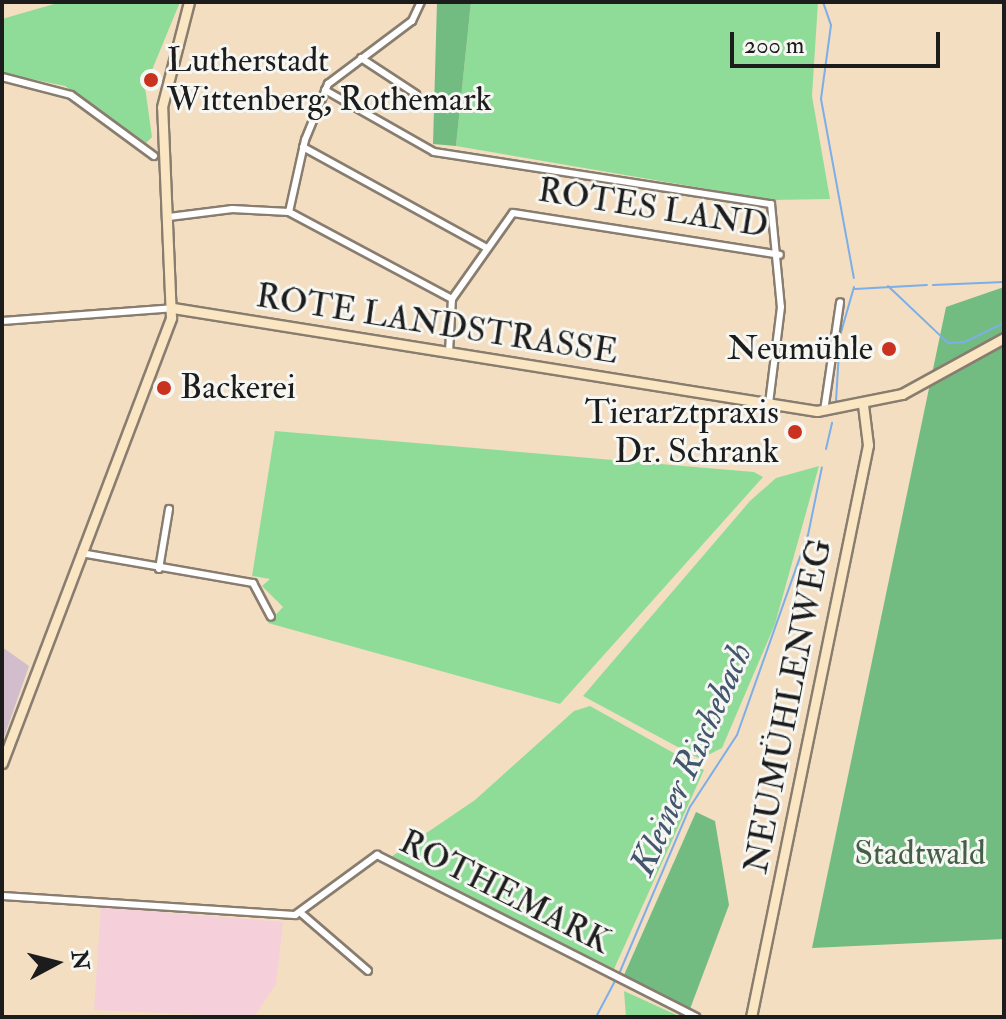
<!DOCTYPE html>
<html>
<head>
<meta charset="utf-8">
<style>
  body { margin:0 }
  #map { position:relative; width:1006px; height:1019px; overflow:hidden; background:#f3dec2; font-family:"IM FELL Double Pica",serif }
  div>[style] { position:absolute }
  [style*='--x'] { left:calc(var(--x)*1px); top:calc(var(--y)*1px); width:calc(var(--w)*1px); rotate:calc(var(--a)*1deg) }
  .built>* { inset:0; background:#f5cfd9 }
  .industrial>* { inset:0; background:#d1bdcb }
  .green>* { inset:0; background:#8fdc99 }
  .forest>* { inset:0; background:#73bc81 }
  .stream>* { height:2px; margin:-1px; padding:0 1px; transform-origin:1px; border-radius:1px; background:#7caee8 }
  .roads { filter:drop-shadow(2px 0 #887d6f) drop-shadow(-2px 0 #887d6f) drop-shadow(0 2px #887d6f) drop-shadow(0 -2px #887d6f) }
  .street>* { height:6px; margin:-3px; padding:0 3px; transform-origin:3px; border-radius:3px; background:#fff }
  .secondary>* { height:9px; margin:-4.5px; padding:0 4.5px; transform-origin:4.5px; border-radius:4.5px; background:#fbe6c3 }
  .dots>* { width:22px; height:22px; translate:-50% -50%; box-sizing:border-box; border:4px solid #f6f6f2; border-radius:50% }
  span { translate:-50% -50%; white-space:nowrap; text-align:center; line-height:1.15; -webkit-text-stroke:6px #f6f6f2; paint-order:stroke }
  .poi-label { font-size:34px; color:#1c1c1c }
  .left { translate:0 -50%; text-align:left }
  .right { translate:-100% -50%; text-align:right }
  .street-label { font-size:34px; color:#1c1c1c }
  .park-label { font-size:34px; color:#445f48 }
  .water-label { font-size:36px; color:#42566e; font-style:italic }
  .frame { position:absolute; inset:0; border:4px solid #1c1c1c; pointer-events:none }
  .north { position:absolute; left:16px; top:923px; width:80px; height:80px; -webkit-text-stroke:6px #f6f6f2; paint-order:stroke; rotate:83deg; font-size:22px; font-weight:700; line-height:32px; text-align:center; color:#1c1c1c }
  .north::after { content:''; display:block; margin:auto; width:28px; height:36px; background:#1c1c1c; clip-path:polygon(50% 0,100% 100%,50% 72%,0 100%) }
  .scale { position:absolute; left:730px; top:32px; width:210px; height:36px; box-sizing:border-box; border:4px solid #1c1c1c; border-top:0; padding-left:10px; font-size:24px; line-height:28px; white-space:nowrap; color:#1c1c1c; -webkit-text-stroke:6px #f6f6f2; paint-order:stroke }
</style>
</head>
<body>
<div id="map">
  <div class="built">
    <div style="clip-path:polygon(101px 907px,283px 922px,276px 984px,254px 1017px,94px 1010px)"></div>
  </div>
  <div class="industrial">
    <div style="clip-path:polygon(2px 647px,29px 666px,2px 743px)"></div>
  </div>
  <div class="green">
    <div style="clip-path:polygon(61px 2px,180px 2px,145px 87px,152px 137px,146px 143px,65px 86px,2px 73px,2px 19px)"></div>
    <div style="clip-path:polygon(471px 2px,818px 2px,812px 96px,830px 199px,772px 200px,456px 146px)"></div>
    <div style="clip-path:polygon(275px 431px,754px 472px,763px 477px,560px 704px,268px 623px,283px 607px,262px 586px,270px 579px,252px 576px)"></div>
    <div style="clip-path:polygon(819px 466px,775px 624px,722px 748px,700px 759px,583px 696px,750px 501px,776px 478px)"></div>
    <div style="clip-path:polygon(590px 706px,704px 770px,614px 969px,391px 857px,475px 800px,574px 711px)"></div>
    <div style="clip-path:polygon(624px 991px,681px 1017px,626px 1017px)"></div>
  </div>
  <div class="forest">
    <div style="clip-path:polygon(437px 2px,471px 2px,456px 146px,433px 144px)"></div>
    <div style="clip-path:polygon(1004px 287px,1004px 939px,812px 948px,946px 307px)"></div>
    <div style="clip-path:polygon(696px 812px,715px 821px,729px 905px,690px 1009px,624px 975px)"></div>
  </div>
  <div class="stream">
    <div style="--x:823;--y:2;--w:24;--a:71"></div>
    <div style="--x:831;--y:25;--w:75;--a:97.7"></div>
    <div style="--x:821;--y:99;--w:182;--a:79.6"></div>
    <div style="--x:933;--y:285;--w:71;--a:-2.4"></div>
    <div style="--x:888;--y:286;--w:83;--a:43.5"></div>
    <div style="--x:948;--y:343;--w:17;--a:-3"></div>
    <div style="--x:965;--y:342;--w:43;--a:-26"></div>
    <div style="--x:855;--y:289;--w:72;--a:-3.2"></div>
    <div style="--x:836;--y:401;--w:65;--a:-86.5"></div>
    <div style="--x:840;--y:336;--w:51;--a:-74.1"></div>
    <div style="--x:826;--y:449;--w:27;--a:-77"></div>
    <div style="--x:619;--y:974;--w:181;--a:-67"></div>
    <div style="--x:690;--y:807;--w:86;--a:-56.9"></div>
    <div style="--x:737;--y:735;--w:212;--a:-70.5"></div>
    <div style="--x:808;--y:535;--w:69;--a:-78.4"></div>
    <div style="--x:596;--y:1017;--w:41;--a:-62.2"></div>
  </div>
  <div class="roads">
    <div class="street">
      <div style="--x:361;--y:58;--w:66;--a:33.2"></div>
      <div style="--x:2;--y:77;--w:71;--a:14.6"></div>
      <div style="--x:71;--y:95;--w:103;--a:36.3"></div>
      <div style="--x:325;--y:90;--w:125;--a:29.6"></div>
      <div style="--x:434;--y:152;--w:341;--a:8.8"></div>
      <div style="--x:771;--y:204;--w:103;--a:84.5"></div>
      <div style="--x:781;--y:307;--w:97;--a:97.1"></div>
      <div style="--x:303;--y:147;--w:208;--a:28.8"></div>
      <div style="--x:289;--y:212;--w:74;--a:-77.5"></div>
      <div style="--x:305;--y:140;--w:61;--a:-67.7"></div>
      <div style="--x:328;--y:84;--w:105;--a:-36.9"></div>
      <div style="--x:412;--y:21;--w:21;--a:-65"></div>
      <div style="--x:169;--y:217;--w:64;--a:-7.2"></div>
      <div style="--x:232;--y:209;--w:57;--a:3"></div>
      <div style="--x:289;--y:212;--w:185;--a:28.1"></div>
      <div style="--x:2;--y:321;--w:171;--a:-4.3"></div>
      <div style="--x:449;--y:352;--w:53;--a:-86.8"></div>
      <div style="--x:452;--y:299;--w:105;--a:-54.7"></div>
      <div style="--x:513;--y:213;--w:270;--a:8.9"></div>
      <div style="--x:824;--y:411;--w:110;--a:-81.6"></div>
      <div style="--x:81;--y:553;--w:175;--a:9.9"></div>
      <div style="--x:253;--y:583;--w:38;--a:62"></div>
      <div style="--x:159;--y:569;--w:61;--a:-80.5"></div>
      <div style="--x:2;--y:896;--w:294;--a:3.7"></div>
      <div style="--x:295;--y:915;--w:102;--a:-36.2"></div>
      <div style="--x:377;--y:855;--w:358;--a:26.9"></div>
      <div style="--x:302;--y:914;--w:87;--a:40.8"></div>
    </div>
    <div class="secondary">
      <div style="--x:173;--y:308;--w:652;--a:9.09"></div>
      <div style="--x:817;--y:411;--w:87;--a:-11.3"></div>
      <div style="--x:902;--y:394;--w:116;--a:-28.8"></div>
      <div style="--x:2;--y:763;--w:476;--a:-69.2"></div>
      <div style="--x:171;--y:318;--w:211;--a:-92.4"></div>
      <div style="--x:162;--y:107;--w:108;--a:-75.6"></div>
      <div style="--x:751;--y:1017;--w:584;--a:-78.44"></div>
      <div style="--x:868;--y:445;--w:40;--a:-97.1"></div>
    </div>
  </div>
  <div class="dots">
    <div style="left:151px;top:80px;background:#c8321e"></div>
    <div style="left:889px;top:349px;background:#c8321e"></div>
    <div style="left:164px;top:388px;background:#c8321e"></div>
    <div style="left:795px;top:432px;background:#c8321e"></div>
  </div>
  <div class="poi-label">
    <span class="left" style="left:167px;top:80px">Lutherstadt<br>Wittenberg, Rothemark</span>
    <span class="right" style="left:873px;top:349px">Neumühle</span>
    <span class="left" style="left:180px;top:388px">Backerei</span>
    <span class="right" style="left:779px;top:432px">Tierarztpraxis<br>Dr. Schrank</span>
  </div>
  <div class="street-label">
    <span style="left:653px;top:208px;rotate:9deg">ROTES LAND</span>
    <span style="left:437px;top:324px;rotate:9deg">ROTE LANDSTRASSE</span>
    <span style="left:788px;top:706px;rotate:-79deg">NEUMÜHLENWEG</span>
    <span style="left:505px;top:892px;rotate:27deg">ROTHEMARK</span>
  </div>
  <div class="park-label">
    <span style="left:920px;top:854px">Stadtwald</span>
  </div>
  <div class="water-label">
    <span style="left:691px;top:759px;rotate:-66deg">Kleiner Rischebach</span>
  </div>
  <div class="frame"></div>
  <div class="north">N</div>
  <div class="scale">200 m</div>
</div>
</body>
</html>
